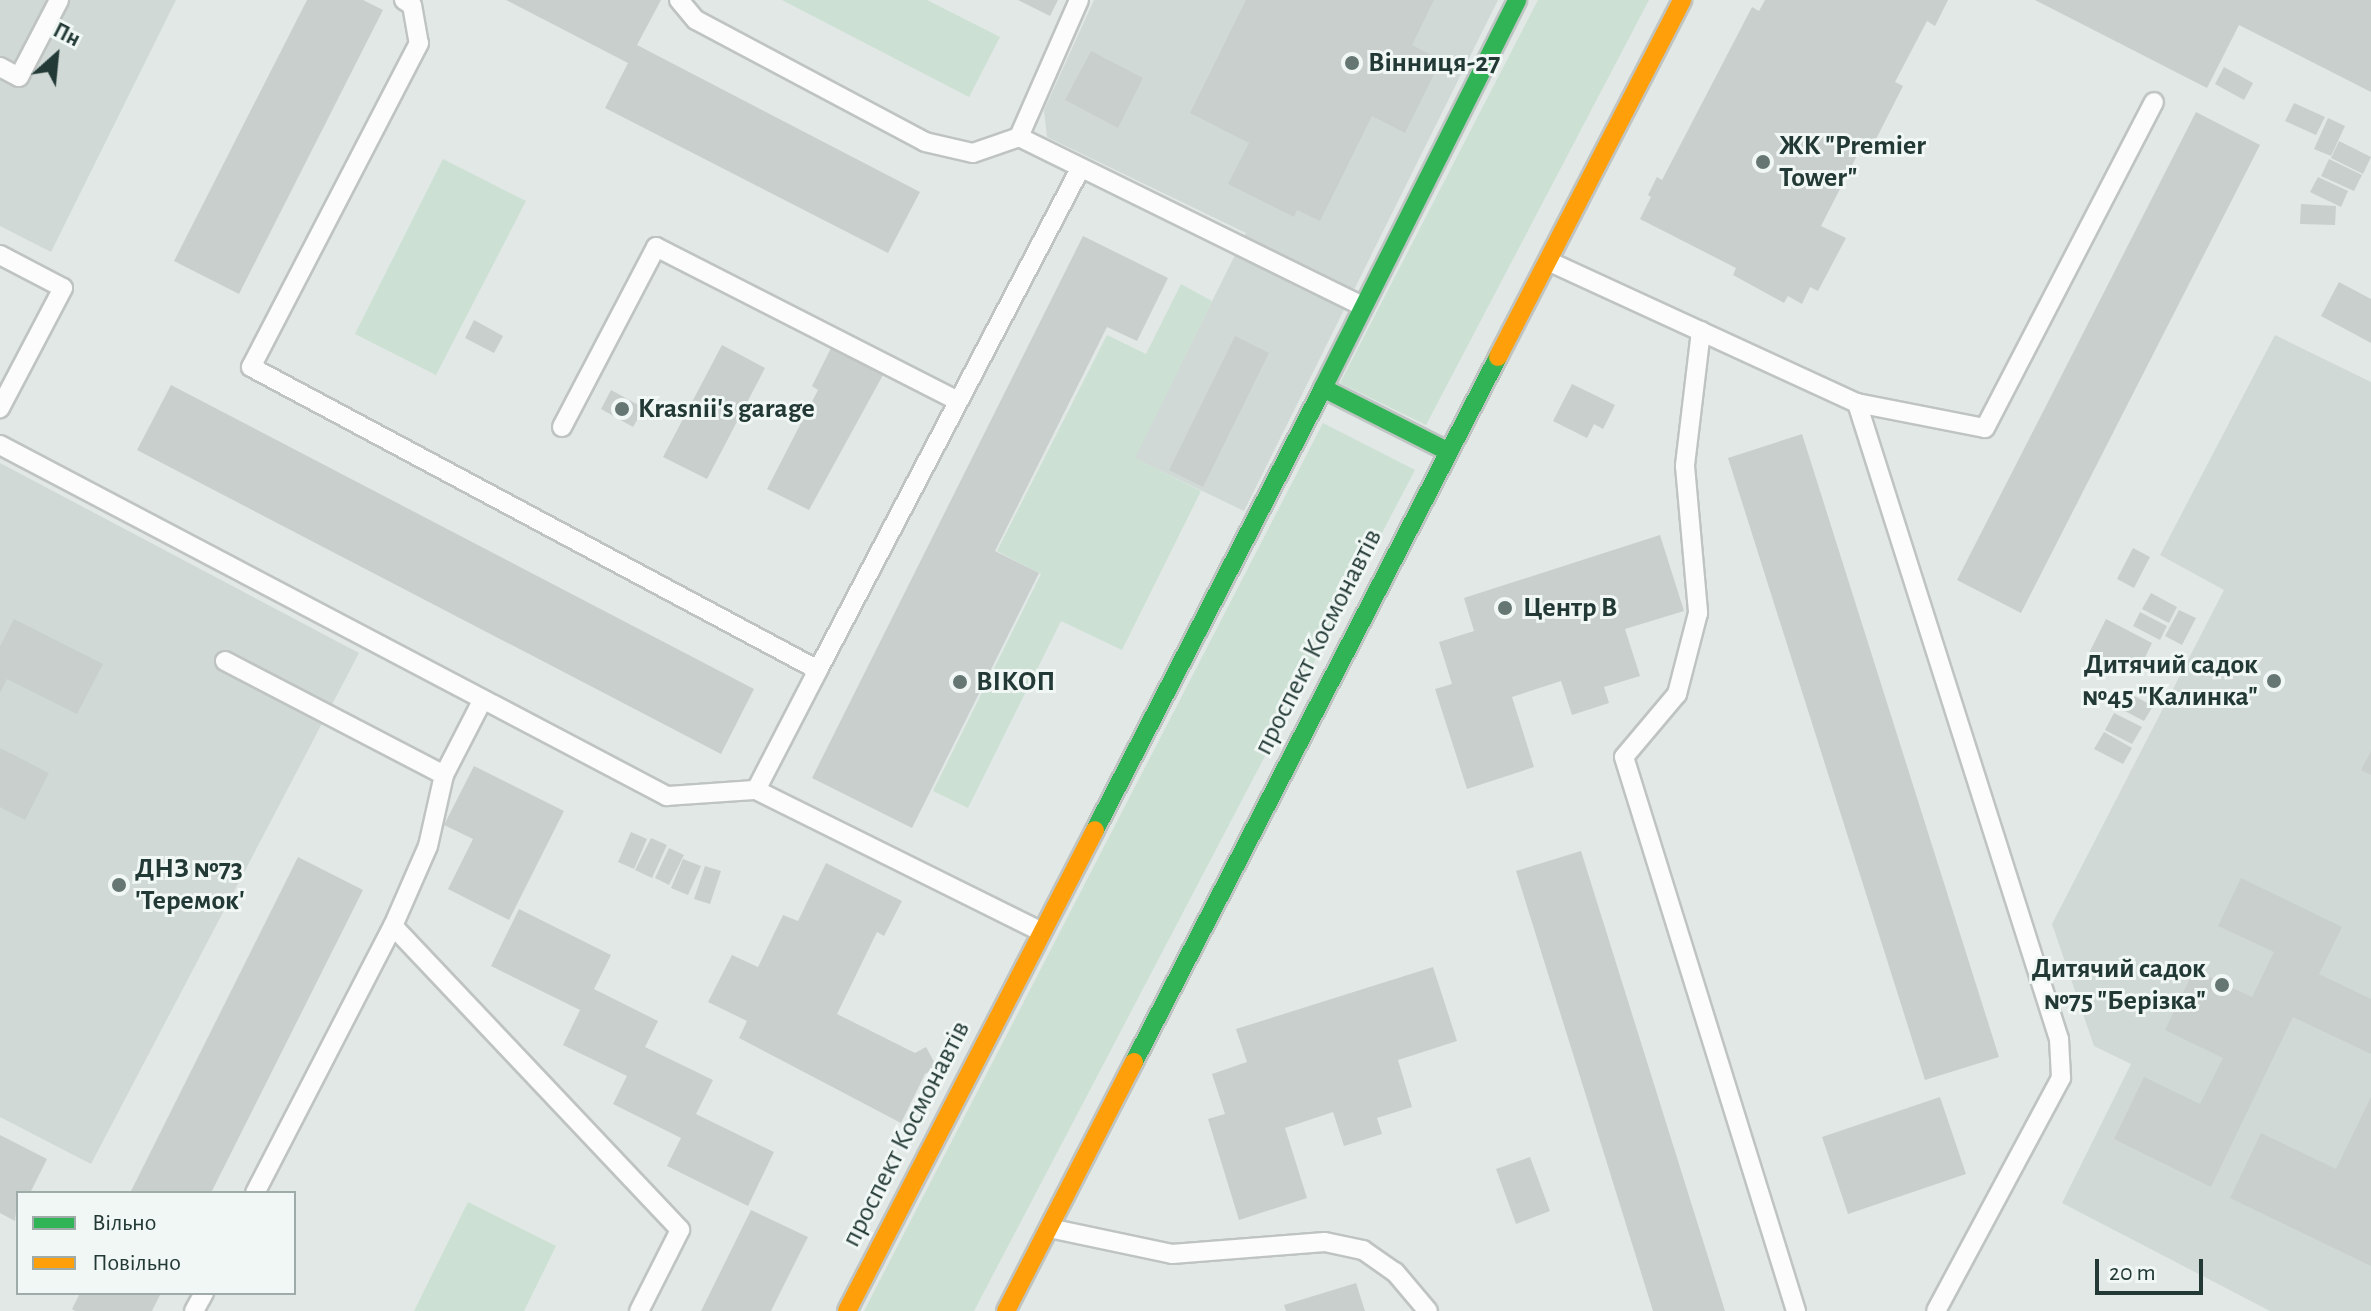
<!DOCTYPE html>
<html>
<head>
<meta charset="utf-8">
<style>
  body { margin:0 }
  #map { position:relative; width:2371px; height:1311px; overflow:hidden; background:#e2e8e6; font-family:"Alegreya Sans",sans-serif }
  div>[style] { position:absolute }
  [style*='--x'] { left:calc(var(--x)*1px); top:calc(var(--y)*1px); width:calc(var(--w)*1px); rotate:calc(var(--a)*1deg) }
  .built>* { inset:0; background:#d0d9d6 }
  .green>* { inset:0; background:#cce0d4 }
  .building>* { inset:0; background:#c9cfcd }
  .roads { filter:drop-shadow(2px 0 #bfc4c3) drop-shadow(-2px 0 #bfc4c3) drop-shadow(0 2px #bfc4c3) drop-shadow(0 -2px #bfc4c3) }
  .lane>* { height:18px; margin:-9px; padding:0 9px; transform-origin:9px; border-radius:9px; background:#fbfcfb }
  .fast>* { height:18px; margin:-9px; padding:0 9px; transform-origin:9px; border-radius:9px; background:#30b455 }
  .slow>* { height:18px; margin:-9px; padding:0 9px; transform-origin:9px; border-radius:9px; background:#ff9f0a }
  .dots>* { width:22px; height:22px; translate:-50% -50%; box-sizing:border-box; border:4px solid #f0f7f4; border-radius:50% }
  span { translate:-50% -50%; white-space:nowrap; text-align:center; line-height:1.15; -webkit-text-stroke:6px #f0f7f4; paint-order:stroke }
  .poi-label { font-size:28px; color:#223935; font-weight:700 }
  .left { translate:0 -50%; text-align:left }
  .right { translate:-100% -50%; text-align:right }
  .street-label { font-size:28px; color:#223935 }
  .legend { position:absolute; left:16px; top:1191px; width:280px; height:104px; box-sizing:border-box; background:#f0f7f4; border:2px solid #9eaba8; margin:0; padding:10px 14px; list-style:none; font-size:24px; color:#223935 }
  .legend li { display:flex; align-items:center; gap:16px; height:40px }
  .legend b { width:40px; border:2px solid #9eaba8 }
  .north { position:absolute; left:16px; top:16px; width:80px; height:80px; -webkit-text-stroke:6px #f0f7f4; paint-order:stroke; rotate:27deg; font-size:22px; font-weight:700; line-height:32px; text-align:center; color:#223935 }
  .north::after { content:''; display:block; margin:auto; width:28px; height:36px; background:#223935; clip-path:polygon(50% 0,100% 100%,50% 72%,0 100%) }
  .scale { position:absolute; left:2095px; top:1259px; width:108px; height:36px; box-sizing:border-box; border:4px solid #223935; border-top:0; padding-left:10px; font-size:24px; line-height:28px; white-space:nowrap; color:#223935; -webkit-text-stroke:6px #f0f7f4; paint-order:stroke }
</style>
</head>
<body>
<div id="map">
  <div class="built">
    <div style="clip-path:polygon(0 0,176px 0,51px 252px,0 226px)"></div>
    <div style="clip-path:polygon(1094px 0,1498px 0,1244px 511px,1134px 458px,1246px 233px,1047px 137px,1044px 110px)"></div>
    <div style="clip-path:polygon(2275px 335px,2371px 382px,2371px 1311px,2270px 1311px,2062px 1203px,2131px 1064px,2094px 1046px,2052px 924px,2224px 590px,2160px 555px)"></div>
    <div style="clip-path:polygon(0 463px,359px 653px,91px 1164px,0 1117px)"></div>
  </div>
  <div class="green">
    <div style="clip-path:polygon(782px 0,927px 0,1000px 37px,969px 97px)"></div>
    <div style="clip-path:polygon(1538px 0,1649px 0,1426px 425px,1340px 383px)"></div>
    <div style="clip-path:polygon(443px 159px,526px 201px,436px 375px,355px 334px)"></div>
    <div style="clip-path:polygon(1181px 284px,1212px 301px,1135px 458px,1201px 491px,1122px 650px,1061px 621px,968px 808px,933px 791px,1041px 574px,997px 551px,1107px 335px,1146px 354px)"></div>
    <div style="clip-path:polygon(1323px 423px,1415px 470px,974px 1311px,864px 1311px)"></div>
    <div style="clip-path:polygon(468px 1202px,556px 1246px,524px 1311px,414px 1311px)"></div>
  </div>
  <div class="building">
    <div style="clip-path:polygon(307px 0,363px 0,383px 10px,239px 294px,174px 261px)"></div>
    <div style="clip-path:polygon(506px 0,661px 0,637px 45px,920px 192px,888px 253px,605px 108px,628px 63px)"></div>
    <div style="clip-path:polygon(1018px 0,1058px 0,1050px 16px)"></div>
    <div style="clip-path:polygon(1246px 0,1434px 0,1412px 45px,1441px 60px,1405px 133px,1372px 116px,1320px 221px,1297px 210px,1294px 217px,1228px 184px,1249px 143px,1190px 113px)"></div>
    <div style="clip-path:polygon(1765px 0,1948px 0,1935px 26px,1927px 21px,1895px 82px,1903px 86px,1872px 147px,1864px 142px,1821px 226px,1846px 238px,1818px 291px,1810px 287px,1802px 304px,1788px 296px,1784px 303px,1733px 275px,1736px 268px,1640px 219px,1651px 197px,1648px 195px,1657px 177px,1662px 180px,1752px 7px,1759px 11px)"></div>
    <div style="clip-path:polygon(2035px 0,2371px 0,2371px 92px,2239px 25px,2207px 88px)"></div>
    <div style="clip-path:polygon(1091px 51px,1143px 78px,1118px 128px,1065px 100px)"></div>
    <div style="clip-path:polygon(2224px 67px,2253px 83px,2244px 100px,2215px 84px)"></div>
    <div style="clip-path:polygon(2294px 103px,2325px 117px,2316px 135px,2285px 121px)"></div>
    <div style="clip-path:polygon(2196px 112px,2260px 145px,2021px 613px,1957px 580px)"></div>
    <div style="clip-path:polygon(2328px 118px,2345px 126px,2331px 156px,2314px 149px)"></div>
    <div style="clip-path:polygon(2339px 141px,2371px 157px,2363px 174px,2331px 158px)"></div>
    <div style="clip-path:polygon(2329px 159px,2362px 175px,2354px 191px,2321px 176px)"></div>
    <div style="clip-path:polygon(2318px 177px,2348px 191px,2341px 207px,2310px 192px)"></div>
    <div style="clip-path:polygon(2301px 204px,2336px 206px,2335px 225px,2300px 224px)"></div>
    <div style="clip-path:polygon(1083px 236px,1168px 278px,1137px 341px,1107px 327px,995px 551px,1039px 573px,912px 828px,812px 778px)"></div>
    <div style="clip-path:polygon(2339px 282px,2371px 299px,2371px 343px,2321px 316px)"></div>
    <div style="clip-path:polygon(474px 320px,503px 336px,494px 353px,465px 338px)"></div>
    <div style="clip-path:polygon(1235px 336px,1269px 353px,1203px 487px,1169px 470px)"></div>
    <div style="clip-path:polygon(722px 345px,765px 368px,707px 479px,663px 457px)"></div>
    <div style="clip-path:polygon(831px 348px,883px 375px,809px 510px,767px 489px,818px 390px,812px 386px)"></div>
    <div style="clip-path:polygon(1572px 384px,1615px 405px,1603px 429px,1594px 424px,1587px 438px,1553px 421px)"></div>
    <div style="clip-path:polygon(171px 385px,754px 689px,721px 754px,137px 450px)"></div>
    <div style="clip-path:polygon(611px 390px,644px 408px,633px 427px,601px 409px)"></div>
    <div style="clip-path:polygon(1802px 434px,1999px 1057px,1925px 1080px,1728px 458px)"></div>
    <div style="clip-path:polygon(1660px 535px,1684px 611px,1625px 629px,1640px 676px,1604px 687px,1609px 703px,1572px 715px,1561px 681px,1512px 697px,1534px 767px,1467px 789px,1435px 689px,1452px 684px,1439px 642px,1474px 631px,1464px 598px)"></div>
    <div style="clip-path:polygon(2133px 548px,2150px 557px,2134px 588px,2117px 579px)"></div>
    <div style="clip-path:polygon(2151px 593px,2177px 607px,2169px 623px,2142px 609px)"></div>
    <div style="clip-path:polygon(2179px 610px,2196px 618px,2182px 645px,2165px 636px)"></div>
    <div style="clip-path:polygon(2140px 612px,2167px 626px,2160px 640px,2133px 626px)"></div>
    <div style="clip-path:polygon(14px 619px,103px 664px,77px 714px,7px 679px,0 693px,0 646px)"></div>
    <div style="clip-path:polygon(2106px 619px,2152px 643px,2136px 676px,2089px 653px)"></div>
    <div style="clip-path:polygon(2123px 690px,2153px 706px,2144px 721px,2115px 706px)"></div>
    <div style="clip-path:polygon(2114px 713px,2142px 727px,2132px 744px,2105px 730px)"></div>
    <div style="clip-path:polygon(2104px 732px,2132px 748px,2123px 764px,2094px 749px)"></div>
    <div style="clip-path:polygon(0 748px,49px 773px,25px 820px,0 807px)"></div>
    <div style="clip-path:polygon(2371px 751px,2371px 775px,2361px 770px)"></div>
    <div style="clip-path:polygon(474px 766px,564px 811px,509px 920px,448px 889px,473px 839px,444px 825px)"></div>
    <div style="clip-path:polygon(631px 832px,647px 839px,634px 869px,618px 862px)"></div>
    <div style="clip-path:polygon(651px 838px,667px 845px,652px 878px,635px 870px)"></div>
    <div style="clip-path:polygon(669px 848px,684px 855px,669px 885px,655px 878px)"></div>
    <div style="clip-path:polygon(1581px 851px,1725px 1311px,1653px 1311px,1516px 871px)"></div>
    <div style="clip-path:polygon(298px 857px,363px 890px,211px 1193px,130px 1193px)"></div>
    <div style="clip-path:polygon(683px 859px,701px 866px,688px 895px,671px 888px)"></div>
    <div style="clip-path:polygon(826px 863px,902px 901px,884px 936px,877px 932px,837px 1014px,915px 1053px,926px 1047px,937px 1067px,925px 1074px,901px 1123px,739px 1038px,747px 1021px,708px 1002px,732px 955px,758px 967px,783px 915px,798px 921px)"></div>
    <div style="clip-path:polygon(705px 866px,721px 871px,710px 904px,694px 899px)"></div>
    <div style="clip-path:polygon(2241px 878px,2342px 927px,2319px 974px,2371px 999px,2371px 1054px,2293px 1017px,2211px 1187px,2114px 1139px,2144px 1077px,2200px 1104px,2223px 1058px,2165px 1030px,2194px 970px,2252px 997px,2274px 952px,2218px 926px)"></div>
    <div style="clip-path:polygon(519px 909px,611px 955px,594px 989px,658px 1021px,645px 1047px,713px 1080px,696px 1114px,774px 1152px,748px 1206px,667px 1166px,681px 1138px,613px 1104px,627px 1076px,563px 1045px,580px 1010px,491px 966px)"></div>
    <div style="clip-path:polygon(1433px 967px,1457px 1041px,1398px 1060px,1412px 1107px,1377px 1118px,1382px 1134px,1344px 1146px,1333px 1112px,1285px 1128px,1307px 1198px,1239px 1220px,1208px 1119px,1225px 1114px,1212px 1074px,1247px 1062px,1236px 1029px)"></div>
    <div style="clip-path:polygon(1940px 1097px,1966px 1174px,1848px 1214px,1822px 1137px)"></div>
    <div style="clip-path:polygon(2371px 1097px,2371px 1266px,2230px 1198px,2261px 1133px,2336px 1169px)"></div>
    <div style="clip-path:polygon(0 1135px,47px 1159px,30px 1193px,18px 1193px,15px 1221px,0 1213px)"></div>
    <div style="clip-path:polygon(1530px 1157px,1550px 1211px,1516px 1224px,1496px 1169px)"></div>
    <div style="clip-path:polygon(751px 1210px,808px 1237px,771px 1311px,701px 1311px)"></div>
    <div style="clip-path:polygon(1356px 1283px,1365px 1311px,1286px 1311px,1284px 1305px)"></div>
    <div style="clip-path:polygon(80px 1293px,161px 1293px,152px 1311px,75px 1311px,72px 1309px)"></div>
  </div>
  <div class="roads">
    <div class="lane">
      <div style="--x:404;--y:0;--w:9;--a:32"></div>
      <div style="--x:412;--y:5;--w:39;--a:80"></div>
      <div style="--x:419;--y:43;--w:365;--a:117.4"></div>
      <div style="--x:251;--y:367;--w:643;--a:28.12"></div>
      <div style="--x:818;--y:670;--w:135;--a:117.3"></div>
      <div style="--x:756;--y:790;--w:319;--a:26.4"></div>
      <div style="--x:679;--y:0;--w:26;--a:50"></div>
      <div style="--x:696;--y:20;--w:259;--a:28"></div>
      <div style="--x:925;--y:142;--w:49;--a:12.9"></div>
      <div style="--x:973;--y:153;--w:49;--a:-19.2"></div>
      <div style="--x:1079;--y:0;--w:150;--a:113.7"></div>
      <div style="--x:1019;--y:137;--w:383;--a:26.2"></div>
      <div style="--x:0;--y:67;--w:21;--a:28"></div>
      <div style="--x:19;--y:77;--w:87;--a:-62.5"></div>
      <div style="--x:0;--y:255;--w:71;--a:27.6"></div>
      <div style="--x:63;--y:288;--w:136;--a:117.7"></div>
      <div style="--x:1548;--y:261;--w:340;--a:24.7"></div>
      <div style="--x:1857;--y:403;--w:667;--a:72.38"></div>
      <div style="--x:2059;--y:1039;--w:39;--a:87"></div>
      <div style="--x:2061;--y:1078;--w:264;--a:118.2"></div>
      <div style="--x:1701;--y:331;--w:136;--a:96.8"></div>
      <div style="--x:1685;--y:466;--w:148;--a:84.9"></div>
      <div style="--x:1698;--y:613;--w:84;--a:104.5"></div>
      <div style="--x:1677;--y:694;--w:82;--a:130.1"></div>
      <div style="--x:1624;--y:757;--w:580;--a:72.75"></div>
      <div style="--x:1857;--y:403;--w:130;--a:11.1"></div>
      <div style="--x:1985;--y:428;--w:367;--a:-62.6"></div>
      <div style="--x:562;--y:427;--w:203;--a:-62.4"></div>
      <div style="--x:656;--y:247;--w:339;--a:27"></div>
      <div style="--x:0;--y:445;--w:754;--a:27.76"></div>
      <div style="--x:667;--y:796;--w:89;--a:-3.9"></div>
      <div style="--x:225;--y:661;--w:247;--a:27.5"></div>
      <div style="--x:818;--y:670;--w:565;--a:-62.39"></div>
      <div style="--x:393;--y:926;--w:418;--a:46.6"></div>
      <div style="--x:680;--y:1230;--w:91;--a:116.8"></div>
      <div style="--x:255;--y:1193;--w:301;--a:-62.7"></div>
      <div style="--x:393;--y:926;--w:87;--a:-66.4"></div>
      <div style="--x:428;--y:846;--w:73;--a:-77.3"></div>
      <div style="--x:444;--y:775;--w:85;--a:-62.8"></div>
      <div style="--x:1049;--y:1228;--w:126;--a:11.9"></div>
      <div style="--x:1172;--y:1254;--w:153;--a:-4.5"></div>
      <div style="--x:1325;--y:1242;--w:39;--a:12"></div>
      <div style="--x:1363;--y:1250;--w:39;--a:35"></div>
      <div style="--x:1395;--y:1272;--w:51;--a:49.8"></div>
      <div style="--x:194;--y:1311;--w:21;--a:-61"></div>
    </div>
    <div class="fast">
      <div style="--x:1323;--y:388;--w:139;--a:26.9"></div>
      <div style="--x:1095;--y:830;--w:497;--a:-62.7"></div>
      <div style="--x:1323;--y:388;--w:434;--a:-63.4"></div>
      <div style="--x:1134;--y:1062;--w:793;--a:-62.69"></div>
    </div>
    <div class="slow">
      <div style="--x:1498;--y:357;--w:402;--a:-62.7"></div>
      <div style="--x:847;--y:1311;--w:541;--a:-62.72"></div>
      <div style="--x:1006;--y:1311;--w:280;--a:-62.8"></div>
    </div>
  </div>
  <div class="dots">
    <div style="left:1352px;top:63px;background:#657673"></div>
    <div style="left:1763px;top:162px;background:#657673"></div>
    <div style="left:622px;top:409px;background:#657673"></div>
    <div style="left:1505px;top:608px;background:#657673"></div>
    <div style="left:2274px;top:681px;background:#657673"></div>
    <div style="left:960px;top:682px;background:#657673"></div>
    <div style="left:119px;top:885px;background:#657673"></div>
    <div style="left:2222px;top:985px;background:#657673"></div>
  </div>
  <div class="poi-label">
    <span class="left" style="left:1368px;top:63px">Вінниця-27</span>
    <span class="left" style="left:1779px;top:162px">ЖК "Premier<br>Tower"</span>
    <span class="left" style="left:638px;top:409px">Krasnii's garage</span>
    <span class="left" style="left:1523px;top:608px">Центр В</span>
    <span class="right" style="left:2258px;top:681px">Дитячий садок<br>№45 "Калинка"</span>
    <span class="left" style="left:976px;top:682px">ВІКОП</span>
    <span class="left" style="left:135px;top:885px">ДНЗ №73<br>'Теремок'</span>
    <span class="right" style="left:2206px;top:985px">Дитячий садок<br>№75 "Берізка"</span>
  </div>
  <div class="street-label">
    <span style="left:1318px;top:642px;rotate:-63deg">проспект Космонавтів</span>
    <span style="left:906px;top:1134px;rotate:-63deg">проспект Космонавтів</span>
  </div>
  <ul class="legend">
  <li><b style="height:10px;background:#30b455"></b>Вільно</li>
  <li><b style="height:10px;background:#ff9f0a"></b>Повільно</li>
  </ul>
  <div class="north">Пн</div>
  <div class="scale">20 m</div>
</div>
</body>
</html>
